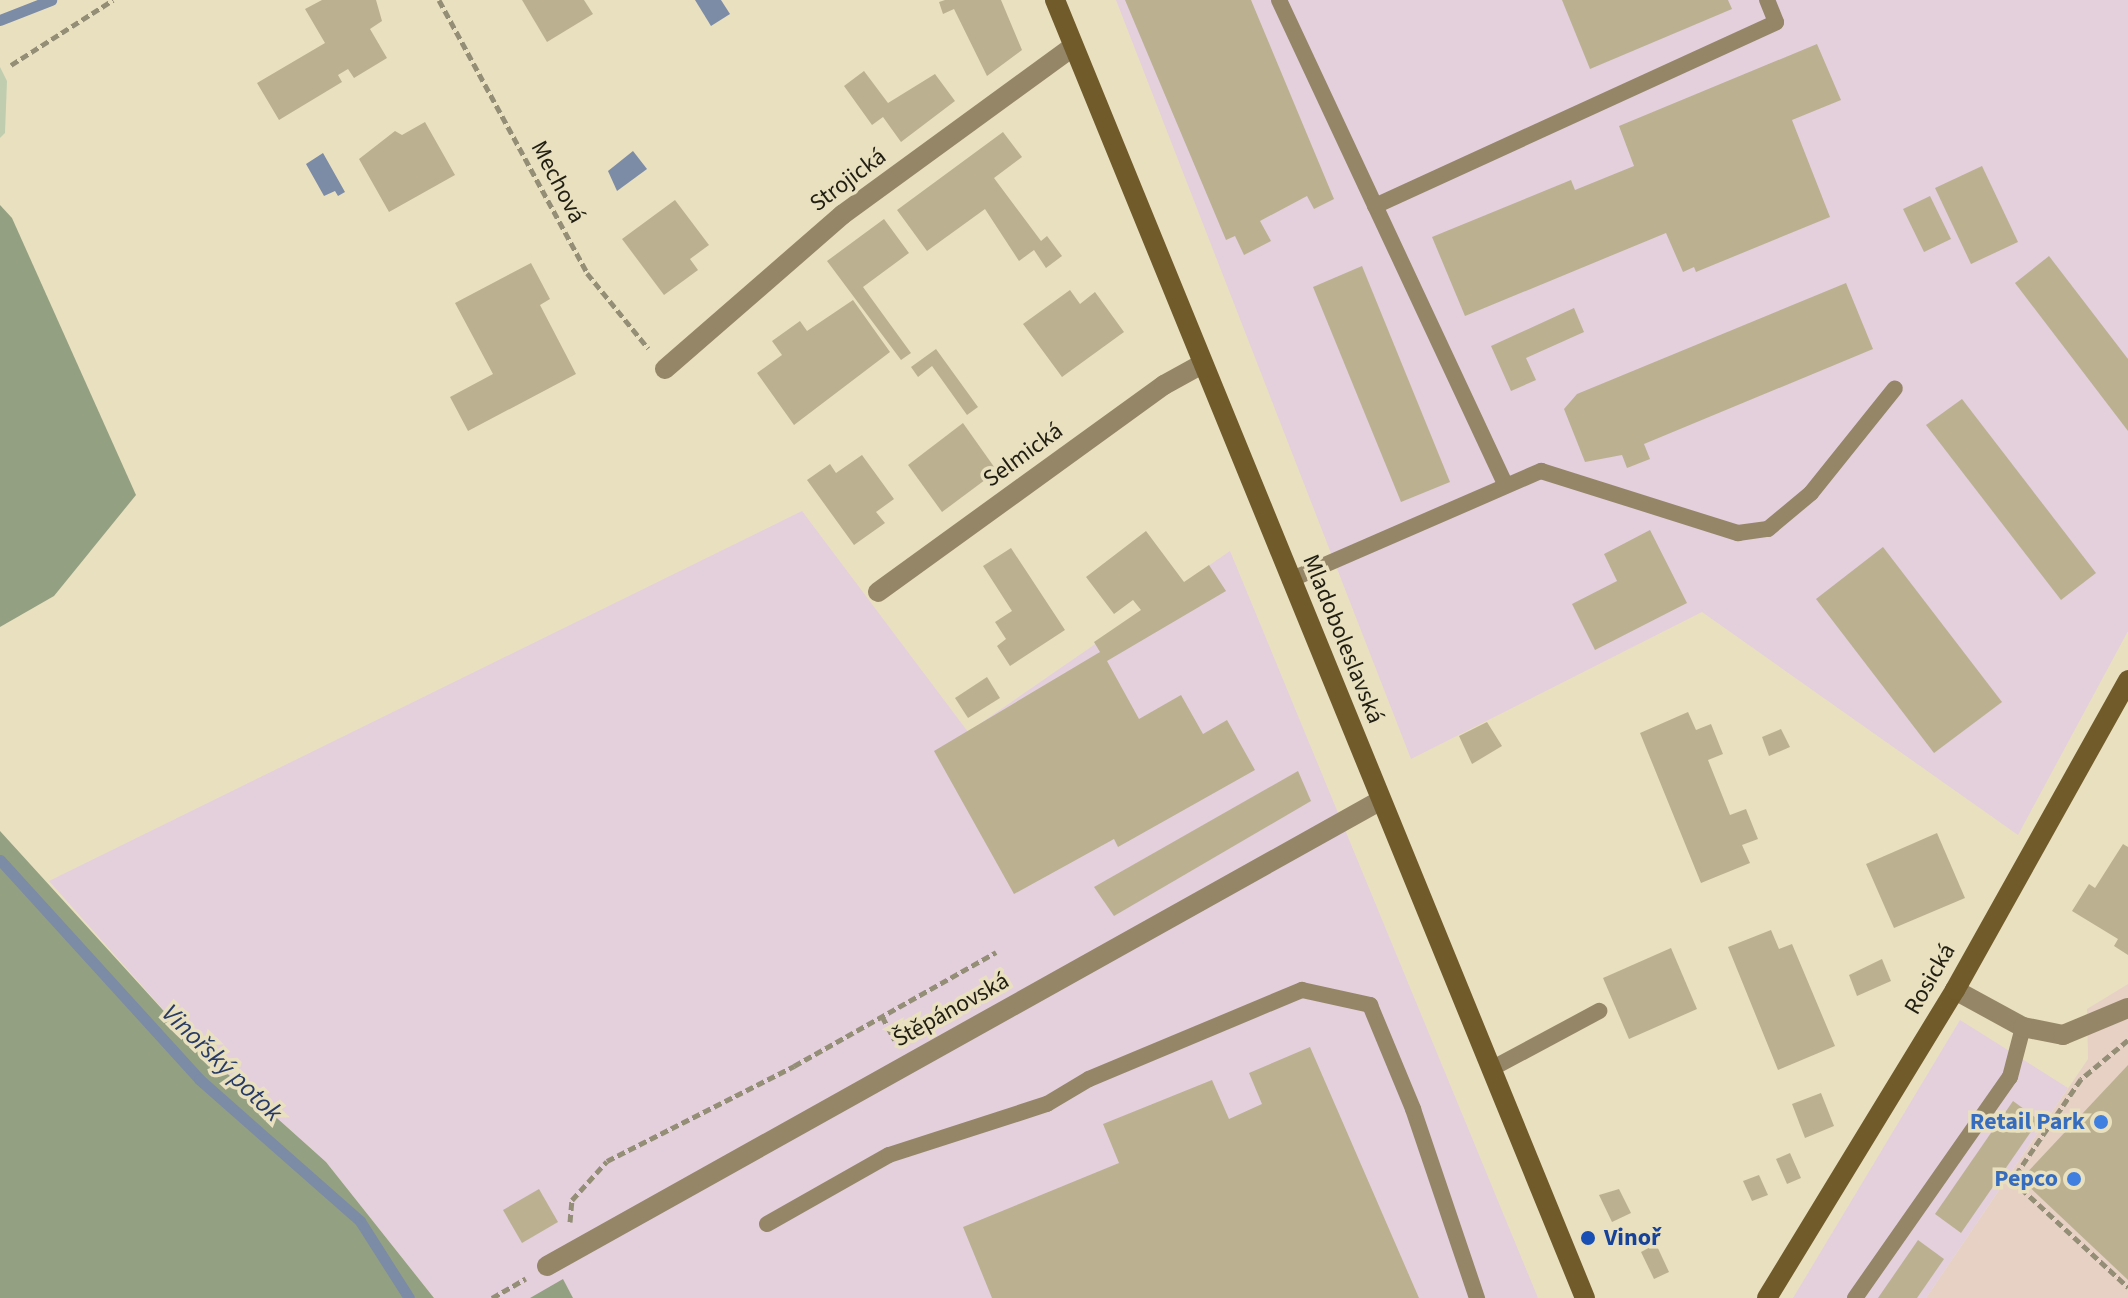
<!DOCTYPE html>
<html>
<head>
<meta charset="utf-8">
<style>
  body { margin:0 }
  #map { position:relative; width:2128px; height:1298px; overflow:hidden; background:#e9e0c0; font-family:"Source Sans 3",sans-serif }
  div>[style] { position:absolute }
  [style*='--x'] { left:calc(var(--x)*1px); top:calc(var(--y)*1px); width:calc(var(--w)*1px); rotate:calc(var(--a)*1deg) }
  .commercial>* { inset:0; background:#e7d1c5 }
  .industrial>* { inset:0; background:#e4cfdd }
  .green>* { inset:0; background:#c0cdaf }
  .forest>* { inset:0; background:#94a082 }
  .water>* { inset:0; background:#7c8ba6 }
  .stream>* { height:11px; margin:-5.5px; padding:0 5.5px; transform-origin:5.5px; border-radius:5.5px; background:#7c8ba6 }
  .building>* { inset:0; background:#bbb191 }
  .path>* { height:5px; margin-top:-2.5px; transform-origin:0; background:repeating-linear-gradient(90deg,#958e77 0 8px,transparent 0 12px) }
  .lane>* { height:16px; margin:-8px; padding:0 8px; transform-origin:8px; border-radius:8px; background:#958668 }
  .street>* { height:20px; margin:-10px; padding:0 10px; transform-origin:10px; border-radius:10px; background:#958668 }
  .secondary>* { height:20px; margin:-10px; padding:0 10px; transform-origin:10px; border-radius:10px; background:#715b2b }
  .dots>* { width:22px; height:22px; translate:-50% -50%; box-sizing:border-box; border:4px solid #e9e0c0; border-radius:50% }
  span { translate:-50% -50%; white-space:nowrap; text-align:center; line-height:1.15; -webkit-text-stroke:7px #e9e0c0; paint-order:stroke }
  .street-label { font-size:24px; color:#211e12 }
  .shop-label { font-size:24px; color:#366cbe; font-weight:700 }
  .right { translate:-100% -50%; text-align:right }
  .transit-label { font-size:24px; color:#164399; font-weight:700 }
  .left { translate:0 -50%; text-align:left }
  .water-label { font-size:26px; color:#273b64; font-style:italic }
</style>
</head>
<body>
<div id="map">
  <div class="commercial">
    <div style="clip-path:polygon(2128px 984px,2128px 1298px,1926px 1298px,2088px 1059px,2087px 1009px)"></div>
  </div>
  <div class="industrial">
    <div style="clip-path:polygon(1116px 0,2128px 0,2128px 631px,2018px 835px,1702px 612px,1411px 759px)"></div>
    <div style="clip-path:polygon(802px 511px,968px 732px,1230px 551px,1538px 1298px,573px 1298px,563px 1280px,530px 1298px,434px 1298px,326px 1162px,192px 1042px,49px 881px)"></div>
    <div style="clip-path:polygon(1960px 1020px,2068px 1088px,1926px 1298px,1793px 1298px)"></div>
  </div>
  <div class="green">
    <div style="clip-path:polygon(0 67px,7px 81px,5px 133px,0 138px)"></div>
  </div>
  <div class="forest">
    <div style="clip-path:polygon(0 205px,12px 218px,136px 495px,54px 596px,0 627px)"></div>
    <div style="clip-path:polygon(0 831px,192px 1042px,326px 1162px,434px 1298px,0 1298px)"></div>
    <div style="clip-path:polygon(563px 1279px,573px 1298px,530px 1298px)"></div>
  </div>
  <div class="water">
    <div style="clip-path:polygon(695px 0,721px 0,730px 14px,711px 26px)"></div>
    <div style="clip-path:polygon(633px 151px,647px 169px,617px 191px,608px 171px)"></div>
    <div style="clip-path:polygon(323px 153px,345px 192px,338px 196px,335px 191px,324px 196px,306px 164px)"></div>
  </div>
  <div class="stream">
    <div style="--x:0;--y:20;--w:55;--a:-21.4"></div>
    <div style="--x:0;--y:860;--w:296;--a:47.7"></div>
    <div style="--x:199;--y:1079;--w:215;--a:41.4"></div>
    <div style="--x:360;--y:1221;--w:91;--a:57.5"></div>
  </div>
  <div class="building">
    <div style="clip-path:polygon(322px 0,376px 0,382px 21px,370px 29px,387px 58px,354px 78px,348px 69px,338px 75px,342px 82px,279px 120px,257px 83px,325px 43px,305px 9px)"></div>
    <div style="clip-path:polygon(522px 0,584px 0,593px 14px,547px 42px)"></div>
    <div style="clip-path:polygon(945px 0,1001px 0,1022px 50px,987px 76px,954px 9px,943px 14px,939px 2px)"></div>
    <div style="clip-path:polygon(1125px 0,1251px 0,1334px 199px,1314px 209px,1307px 196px,1260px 221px,1271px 241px,1244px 255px,1235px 236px,1226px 240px)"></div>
    <div style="clip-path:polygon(1562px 0,1728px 0,1732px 9px,1590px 69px)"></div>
    <div style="clip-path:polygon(1817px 44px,1841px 100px,1792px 120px,1830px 217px,1696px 272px,1694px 267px,1683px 272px,1666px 233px,1465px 316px,1432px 237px,1571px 180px,1575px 190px,1634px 166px,1619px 126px)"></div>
    <div style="clip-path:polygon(864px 71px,888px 103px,935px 74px,955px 101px,901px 142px,883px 117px,872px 125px,844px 86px)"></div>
    <div style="clip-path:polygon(425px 122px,455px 175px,389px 212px,359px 159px,395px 131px,402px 135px)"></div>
    <div style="clip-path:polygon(1003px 132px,1022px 157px,994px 178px,1041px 241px,1047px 236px,1062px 256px,1046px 268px,1034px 250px,1019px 261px,985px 209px,927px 251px,897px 210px)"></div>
    <div style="clip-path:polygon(1982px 166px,2018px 242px,1971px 264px,1935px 188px)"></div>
    <div style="clip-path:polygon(1930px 196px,1951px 239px,1924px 252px,1903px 209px)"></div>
    <div style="clip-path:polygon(675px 200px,709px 245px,690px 259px,698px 270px,664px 295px,622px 239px)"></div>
    <div style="clip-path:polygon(884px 219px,909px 253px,863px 287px,911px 353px,901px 360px,827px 261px)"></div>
    <div style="clip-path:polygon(2049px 256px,2128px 359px,2128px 431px,2015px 283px)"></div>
    <div style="clip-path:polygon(531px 263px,550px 299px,540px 305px,576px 374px,468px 431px,450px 397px,493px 374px,455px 303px)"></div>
    <div style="clip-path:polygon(1362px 266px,1450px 482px,1401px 502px,1313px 287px)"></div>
    <div style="clip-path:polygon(1846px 283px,1873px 349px,1644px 444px,1650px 459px,1627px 468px,1622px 455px,1585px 462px,1564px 409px,1577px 394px)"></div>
    <div style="clip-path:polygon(1070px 290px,1080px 304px,1095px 292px,1124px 332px,1062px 377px,1023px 324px)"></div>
    <div style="clip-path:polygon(853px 300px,890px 352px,794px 425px,757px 373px,782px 355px,772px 341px,800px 321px,807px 331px)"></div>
    <div style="clip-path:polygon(1574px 308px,1584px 332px,1526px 358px,1536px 380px,1511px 391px,1491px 346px)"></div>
    <div style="clip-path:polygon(936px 349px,978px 407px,967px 415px,932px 366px,918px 377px,911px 367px)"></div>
    <div style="clip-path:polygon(1962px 399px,2096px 573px,2061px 600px,1926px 425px)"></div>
    <div style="clip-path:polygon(963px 423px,997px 471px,942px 512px,908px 465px)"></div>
    <div style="clip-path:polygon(862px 455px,894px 499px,876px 512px,885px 523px,854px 545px,807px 480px,830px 464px,836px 473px)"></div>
    <div style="clip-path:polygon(1650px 530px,1687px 603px,1595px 650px,1572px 604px,1617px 581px,1604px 554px)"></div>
    <div style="clip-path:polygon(1146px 531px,1184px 582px,1209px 565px,1226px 591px,1107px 661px,1139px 719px,1181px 695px,1203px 734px,1227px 720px,1255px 770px,1118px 847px,1114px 839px,1014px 894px,934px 751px,1100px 652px,1094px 642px,1141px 610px,1133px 600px,1114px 614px,1086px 577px)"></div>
    <div style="clip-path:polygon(1883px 547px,2002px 702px,1934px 753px,1816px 599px)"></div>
    <div style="clip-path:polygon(1011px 548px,1065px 630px,1010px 666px,997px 646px,1006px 639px,995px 622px,1012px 611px,983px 566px)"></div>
    <div style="clip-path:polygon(987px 677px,1000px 698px,968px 718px,955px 698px)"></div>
    <div style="clip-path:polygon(1688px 712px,1696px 730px,1711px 724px,1723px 754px,1708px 760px,1730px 815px,1746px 809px,1758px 839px,1742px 845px,1750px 863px,1701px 883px,1640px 733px)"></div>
    <div style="clip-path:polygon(1487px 722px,1502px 746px,1472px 764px,1459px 736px)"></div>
    <div style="clip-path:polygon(1781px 729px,1790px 747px,1769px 756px,1762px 737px)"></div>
    <div style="clip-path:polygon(1298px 771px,1311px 801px,1114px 916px,1094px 887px)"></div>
    <div style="clip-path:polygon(1937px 833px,1965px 898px,1894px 928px,1866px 864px)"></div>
    <div style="clip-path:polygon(2123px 844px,2128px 847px,2128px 955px,2114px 946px,2118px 939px,2072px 911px,2089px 884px,2095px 888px)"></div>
    <div style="clip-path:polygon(1771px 930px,1779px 949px,1792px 944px,1835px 1046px,1778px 1070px,1728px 947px)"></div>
    <div style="clip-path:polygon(1671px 948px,1697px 1009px,1629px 1039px,1603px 978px)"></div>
    <div style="clip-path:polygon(1882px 959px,1891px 981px,1857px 996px,1849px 975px)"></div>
    <div style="clip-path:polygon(1310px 1047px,1419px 1298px,992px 1298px,963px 1227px,1119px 1163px,1103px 1124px,1212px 1080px,1229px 1119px,1262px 1104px,1249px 1073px)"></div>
    <div style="clip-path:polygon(2128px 1065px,2128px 1280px,2021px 1179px)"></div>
    <div style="clip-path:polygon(1821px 1093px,1834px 1126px,1805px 1138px,1792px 1104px)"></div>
    <div style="clip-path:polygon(2013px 1101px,2039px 1120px,1961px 1233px,1935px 1214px)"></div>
    <div style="clip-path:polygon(1790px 1153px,1801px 1178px,1787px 1184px,1776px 1159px)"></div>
    <div style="clip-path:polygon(1759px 1175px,1768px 1195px,1752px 1201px,1743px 1181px)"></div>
    <div style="clip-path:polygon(539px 1189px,558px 1222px,522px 1243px,503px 1210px)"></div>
    <div style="clip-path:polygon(1619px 1189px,1631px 1213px,1612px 1222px,1599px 1195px)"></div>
    <div style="clip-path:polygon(1918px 1240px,1944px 1259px,1917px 1298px,1878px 1298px)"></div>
    <div style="clip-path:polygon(1656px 1244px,1669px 1272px,1654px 1279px,1641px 1252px)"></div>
  </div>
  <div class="path">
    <div style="--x:439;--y:0;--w:311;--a:61.5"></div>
    <div style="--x:587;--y:273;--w:97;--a:50.9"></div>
    <div style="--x:11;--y:65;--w:121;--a:-32.5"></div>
    <div style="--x:882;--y:1016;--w:27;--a:62"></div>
    <div style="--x:2128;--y:1040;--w:61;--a:140.3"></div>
    <div style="--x:2081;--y:1079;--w:122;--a:124.3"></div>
    <div style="--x:2012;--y:1180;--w:158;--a:42.7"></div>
    <div style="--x:570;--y:1222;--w:22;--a:-85"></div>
    <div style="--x:572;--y:1200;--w:52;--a:-48.1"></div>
    <div style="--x:607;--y:1161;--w:210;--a:-26.9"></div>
    <div style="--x:794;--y:1066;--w:232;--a:-29.4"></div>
    <div style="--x:492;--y:1298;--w:39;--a:-30"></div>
  </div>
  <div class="lane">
    <div style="--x:1279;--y:0;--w:536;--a:64.96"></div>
    <div style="--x:1375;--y:206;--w:441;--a:-24.6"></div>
    <div style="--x:1776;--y:22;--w:24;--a:-112"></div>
    <div style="--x:1290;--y:580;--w:274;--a:-23.5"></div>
    <div style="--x:1541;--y:471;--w:207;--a:17.5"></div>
    <div style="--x:1738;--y:533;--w:30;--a:-8"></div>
    <div style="--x:1768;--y:529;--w:56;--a:-39.9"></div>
    <div style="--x:1811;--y:493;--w:134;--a:-51.3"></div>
    <div style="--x:1491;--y:1069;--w:123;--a:-28.2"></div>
    <div style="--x:767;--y:1224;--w:140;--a:-29.5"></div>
    <div style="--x:889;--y:1155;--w:166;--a:-17.9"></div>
    <div style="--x:1047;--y:1104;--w:49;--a:-30.8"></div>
    <div style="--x:1089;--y:1079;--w:231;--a:-22.7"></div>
    <div style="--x:1302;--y:990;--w:70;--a:12.4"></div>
    <div style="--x:1370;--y:1005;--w:113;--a:67.5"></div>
    <div style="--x:1413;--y:1109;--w:200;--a:71.3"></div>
    <div style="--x:1855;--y:1298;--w:270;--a:-55"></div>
    <div style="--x:2010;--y:1077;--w:52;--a:-75.4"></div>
  </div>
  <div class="street">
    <div style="--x:665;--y:369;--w:235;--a:-41"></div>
    <div style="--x:842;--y:215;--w:285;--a:-36.1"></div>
    <div style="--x:878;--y:592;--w:353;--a:-35.9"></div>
    <div style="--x:1164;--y:385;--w:43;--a:-28.9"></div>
    <div style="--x:1955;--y:990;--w:77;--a:28.6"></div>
    <div style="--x:2023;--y:1027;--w:41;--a:11.3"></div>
    <div style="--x:2063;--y:1035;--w:70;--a:-22.6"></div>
    <div style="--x:547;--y:1266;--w:955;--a:-29.19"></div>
  </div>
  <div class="secondary">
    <div style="--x:1055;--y:0;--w:1402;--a:67.79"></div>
    <div style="--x:1767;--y:1298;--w:361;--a:-58.6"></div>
    <div style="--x:1955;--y:990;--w:355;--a:-60.8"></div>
  </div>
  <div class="dots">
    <div style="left:2101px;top:1122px;background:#3f7fe0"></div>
    <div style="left:2074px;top:1179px;background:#3f7fe0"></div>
    <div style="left:1588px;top:1238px;background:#1a4fb4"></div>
  </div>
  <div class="street-label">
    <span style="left:848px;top:180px;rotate:-37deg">Strojická</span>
    <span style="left:558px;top:182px;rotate:62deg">Mechová</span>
    <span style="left:1023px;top:455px;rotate:-36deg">Selmická</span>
    <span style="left:1343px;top:639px;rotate:68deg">Mladoboleslavská</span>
    <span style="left:1930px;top:979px;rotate:-60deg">Rosická</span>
    <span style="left:951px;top:1010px;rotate:-29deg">Štěpánovská</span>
  </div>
  <div class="shop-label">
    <span class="right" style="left:2085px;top:1122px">Retail Park</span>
    <span class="right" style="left:2058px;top:1179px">Pepco</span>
  </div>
  <div class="transit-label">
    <span class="left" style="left:1604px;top:1238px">Vinoř</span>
  </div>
  <div class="water-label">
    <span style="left:222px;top:1063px;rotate:44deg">Vinořský potok</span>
  </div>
</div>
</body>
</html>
